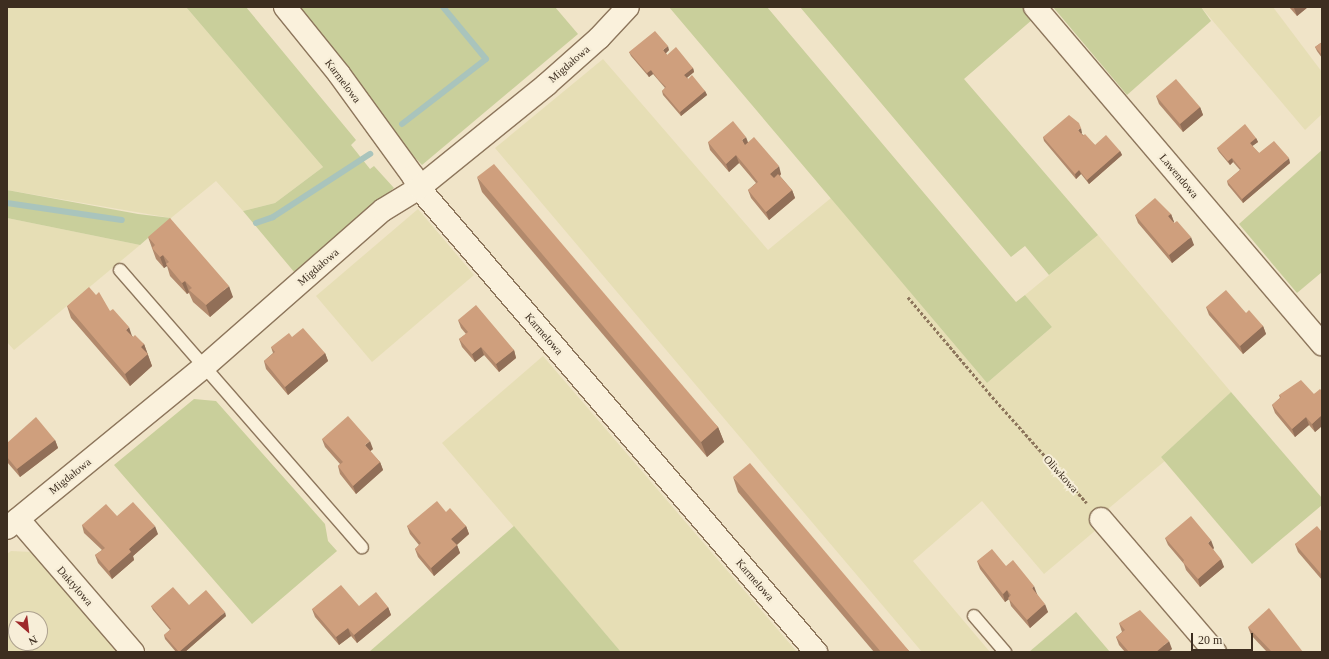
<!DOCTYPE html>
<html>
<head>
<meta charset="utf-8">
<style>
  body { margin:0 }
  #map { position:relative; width:1329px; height:659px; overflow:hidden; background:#f0e4c8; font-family:"Times New Roman",serif }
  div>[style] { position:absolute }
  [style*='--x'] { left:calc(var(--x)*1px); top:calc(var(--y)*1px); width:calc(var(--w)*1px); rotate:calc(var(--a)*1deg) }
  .farmland>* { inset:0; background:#e6deb5 }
  .green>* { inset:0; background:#c9cf9b }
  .stream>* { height:6px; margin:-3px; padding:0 3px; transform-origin:3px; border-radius:3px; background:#a9c4bc }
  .path>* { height:2.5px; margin-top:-1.25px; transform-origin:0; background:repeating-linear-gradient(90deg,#8d765c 0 3px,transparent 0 5px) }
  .roads { filter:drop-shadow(1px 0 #8d765c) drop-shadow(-1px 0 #8d765c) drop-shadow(0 1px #8d765c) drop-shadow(0 -1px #8d765c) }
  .lane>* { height:12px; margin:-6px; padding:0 6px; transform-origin:6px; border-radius:6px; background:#faf1dc }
  .street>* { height:22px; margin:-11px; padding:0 11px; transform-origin:11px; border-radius:11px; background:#faf1dc }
  .wall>* { inset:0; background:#b2896c }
  .shaded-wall>* { inset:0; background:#916f58 }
  .building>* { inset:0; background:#cf9f7d }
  span { translate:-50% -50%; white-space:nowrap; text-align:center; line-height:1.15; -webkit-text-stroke:4px #f7eed8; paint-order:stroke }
  .street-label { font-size:11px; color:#3d2e20 }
  .frame { position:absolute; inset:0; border:8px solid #3d2e20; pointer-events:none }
  .north { position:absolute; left:8px; top:611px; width:40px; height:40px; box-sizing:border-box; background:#f7eed8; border:1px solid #ada18e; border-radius:50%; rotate:152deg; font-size:11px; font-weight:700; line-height:16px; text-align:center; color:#3d2e20 }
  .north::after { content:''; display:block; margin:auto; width:14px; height:18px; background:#9e2a2b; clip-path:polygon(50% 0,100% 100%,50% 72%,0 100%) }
  .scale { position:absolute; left:1191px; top:633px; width:62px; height:18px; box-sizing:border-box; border:2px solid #3d2e20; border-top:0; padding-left:5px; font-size:12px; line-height:14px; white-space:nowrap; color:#3d2e20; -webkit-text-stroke:3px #f7eed8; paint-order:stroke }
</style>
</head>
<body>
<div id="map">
  <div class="farmland">
    <div style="clip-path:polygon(7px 7px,186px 7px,323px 167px,275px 203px,243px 211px,216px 181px,171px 218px,7px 190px)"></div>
    <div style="clip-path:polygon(1201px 7px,1273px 7px,1322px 72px,1322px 114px,1305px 130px)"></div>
    <div style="clip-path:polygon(603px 59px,768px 250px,831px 198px,987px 383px,1052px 327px,1025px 295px,1098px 235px,1231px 392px,1161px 457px,1166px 460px,1108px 509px,1096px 530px,1044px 574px,982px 501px,913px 561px,990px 652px,922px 652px,495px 148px)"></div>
    <div style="clip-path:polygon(418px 209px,474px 275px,372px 362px,316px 296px)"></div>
    <div style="clip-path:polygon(7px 218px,140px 245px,14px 350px,7px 342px)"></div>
    <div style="clip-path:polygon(543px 356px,797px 652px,621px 652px,442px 443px)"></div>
    <div style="clip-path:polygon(evenodd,11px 551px,32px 552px,118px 652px,7px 652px,7px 554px,11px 551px,16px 619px,40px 619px,40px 643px,16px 643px,16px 619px)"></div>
  </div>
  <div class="green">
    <div style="clip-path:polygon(186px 7px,246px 7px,356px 140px,351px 145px,370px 169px,374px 166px,394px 188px,295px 273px,243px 211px,275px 203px,323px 167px)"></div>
    <div style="clip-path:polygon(295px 7px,555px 7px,578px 34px,422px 165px,402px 144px)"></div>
    <div style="clip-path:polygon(669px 7px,767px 7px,1016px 302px,1025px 295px,1052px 327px,987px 383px)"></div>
    <div style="clip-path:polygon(800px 7px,1023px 7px,1033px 19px,964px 79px,1098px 235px,1049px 275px,1025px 246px,1011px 257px)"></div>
    <div style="clip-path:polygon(1053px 7px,1201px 7px,1211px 21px,1127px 95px)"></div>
    <div style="clip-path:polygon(1322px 150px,1322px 272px,1297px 293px,1239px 224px)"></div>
    <div style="clip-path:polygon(7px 190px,138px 214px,171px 218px,140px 245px,7px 218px)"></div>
    <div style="clip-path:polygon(1231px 392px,1322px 498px,1322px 505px,1252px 564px,1161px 457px)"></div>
    <div style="clip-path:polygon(194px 399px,216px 401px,325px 524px,328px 541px,337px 551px,252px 624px,114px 465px)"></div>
    <div style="clip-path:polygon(514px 526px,621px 652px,369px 652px)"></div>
    <div style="clip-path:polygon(1076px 612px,1110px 652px,1029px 652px)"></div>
  </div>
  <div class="stream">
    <div style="--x:402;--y:124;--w:106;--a:-37.7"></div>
    <div style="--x:486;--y:59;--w:67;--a:-129.6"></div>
    <div style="--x:7;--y:203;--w:116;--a:8.4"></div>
    <div style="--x:256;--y:223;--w:18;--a:-19"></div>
    <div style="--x:273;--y:217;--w:116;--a:-33"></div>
  </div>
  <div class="path">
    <div style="--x:908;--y:297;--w:126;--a:49.8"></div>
    <div style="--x:989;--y:393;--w:147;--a:48.3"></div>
  </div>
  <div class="roads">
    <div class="lane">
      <div style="--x:120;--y:270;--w:368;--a:48.9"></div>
      <div style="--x:974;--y:616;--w:48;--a:49.3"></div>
    </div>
    <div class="street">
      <div style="--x:285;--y:7;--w:86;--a:51.1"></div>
      <div style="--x:339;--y:74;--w:126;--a:54"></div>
      <div style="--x:413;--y:176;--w:13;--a:63"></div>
      <div style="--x:419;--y:188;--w:611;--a:49.45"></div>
      <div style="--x:1035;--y:7;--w:443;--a:49.6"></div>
      <div style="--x:18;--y:519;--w:176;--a:49.2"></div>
      <div style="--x:1101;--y:519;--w:175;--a:49.4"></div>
      <div style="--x:7;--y:528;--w:254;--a:-39.3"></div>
      <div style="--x:204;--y:367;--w:238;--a:-41.3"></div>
      <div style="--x:383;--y:210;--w:42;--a:-31.4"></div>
      <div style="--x:419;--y:188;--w:164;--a:-39"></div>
      <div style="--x:546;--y:85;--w:71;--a:-41.6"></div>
      <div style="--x:599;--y:38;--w:42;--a:-46.9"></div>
    </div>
  </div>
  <div class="wall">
    <div style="clip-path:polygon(1289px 7px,1308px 7px,1297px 16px)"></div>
    <div style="clip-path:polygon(1322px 42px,1322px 58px,1317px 51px,1315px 47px)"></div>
    <div style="clip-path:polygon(669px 50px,666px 53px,667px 55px,693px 68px,694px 72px,687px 78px,705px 91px,707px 95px,681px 116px,663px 95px,662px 91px,665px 88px,653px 74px,649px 77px,631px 56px,629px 52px)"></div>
    <div style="clip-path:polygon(1156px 96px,1200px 107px,1203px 115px,1183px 132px,1159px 104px)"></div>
    <div style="clip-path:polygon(1081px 133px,1095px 145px,1120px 151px,1122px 155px,1089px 184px,1081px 174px,1076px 179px,1044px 141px,1043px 137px,1082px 133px)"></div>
    <div style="clip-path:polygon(1256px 138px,1258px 142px,1252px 146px,1259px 153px,1290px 163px,1243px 203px,1228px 185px,1227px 181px,1240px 170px,1233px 162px,1230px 165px,1219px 152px,1217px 148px)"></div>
    <div style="clip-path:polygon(708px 142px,748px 142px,781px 174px,780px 176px,792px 190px,795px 198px,769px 220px,751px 198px,748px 190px,756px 183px,739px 163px,729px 172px,710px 150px)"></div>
    <div style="clip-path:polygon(477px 177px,718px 427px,724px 442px,707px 457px,482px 192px)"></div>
    <div style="clip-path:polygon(1171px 214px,1174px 222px,1173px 222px,1194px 245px,1172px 263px,1138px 223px,1135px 215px)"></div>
    <div style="clip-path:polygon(148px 237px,233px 297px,210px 317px,193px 302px,189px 293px,187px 294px,170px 276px,167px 266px,164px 268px,156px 259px)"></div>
    <div style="clip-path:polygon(67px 306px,110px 311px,133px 337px,144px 344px,152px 366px,130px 386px,71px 318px)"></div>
    <div style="clip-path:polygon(1206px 307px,1246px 313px,1263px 326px,1266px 334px,1243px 354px,1209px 315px)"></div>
    <div style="clip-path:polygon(458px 320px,514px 350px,516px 358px,499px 372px,484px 355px,475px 362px,462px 347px,459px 339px,466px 334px,461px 328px)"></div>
    <div style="clip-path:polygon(271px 347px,325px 353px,328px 361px,288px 395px,266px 369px,264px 361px,273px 353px)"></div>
    <div style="clip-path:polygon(1322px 391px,1322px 426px,1315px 432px,1309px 425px,1295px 437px,1275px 413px,1272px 405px,1280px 398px,1279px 395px,1314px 394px)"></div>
    <div style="clip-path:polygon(322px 439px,373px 449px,370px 451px,380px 462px,383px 470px,356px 494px,340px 474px,338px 466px,340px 464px,325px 447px)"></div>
    <div style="clip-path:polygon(55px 440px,58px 448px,20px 477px,7px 462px,7px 443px)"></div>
    <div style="clip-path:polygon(733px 477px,910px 652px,874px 652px,738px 492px)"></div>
    <div style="clip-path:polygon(446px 512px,466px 526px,469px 534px,457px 545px,460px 553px,434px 576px,418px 557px,415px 549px,419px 545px,410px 534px,407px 526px)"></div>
    <div style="clip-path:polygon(117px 516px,158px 534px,133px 556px,134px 560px,112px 579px,98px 563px,95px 555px,102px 550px,84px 533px,82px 525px)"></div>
    <div style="clip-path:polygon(1322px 532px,1322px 580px,1298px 552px,1295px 544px)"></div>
    <div style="clip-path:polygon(1165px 538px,1214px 548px,1213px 549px,1224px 567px,1200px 587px,1186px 570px,1184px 564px,1168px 545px)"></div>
    <div style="clip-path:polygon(977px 561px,1006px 566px,1037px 594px,1048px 612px,1030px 628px,1011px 606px,1009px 599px,1005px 602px,980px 569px)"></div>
    <div style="clip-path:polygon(189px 605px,226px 616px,185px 652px,176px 652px,165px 639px,164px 635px,170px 630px,153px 610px,151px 606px)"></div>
    <div style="clip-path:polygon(359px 606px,388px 607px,391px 615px,357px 643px,351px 636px,339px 645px,315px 617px,312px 609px)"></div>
    <div style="clip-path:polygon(1119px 623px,1172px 649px,1168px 652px,1125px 652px,1119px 645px,1116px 637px,1122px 632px)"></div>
    <div style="clip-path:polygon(1248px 627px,1303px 652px,1267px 652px,1251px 635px)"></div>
  </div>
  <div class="shaded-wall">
    <div style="clip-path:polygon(1295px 7px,1308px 7px,1297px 16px,1294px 8px)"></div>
    <div style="clip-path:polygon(668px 46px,669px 50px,665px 54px,663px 50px)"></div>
    <div style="clip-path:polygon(693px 68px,694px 72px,685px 79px,684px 75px)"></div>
    <div style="clip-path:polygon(651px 70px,653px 74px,649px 77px,647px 73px)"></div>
    <div style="clip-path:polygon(705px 91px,707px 95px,681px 116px,680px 112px)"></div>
    <div style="clip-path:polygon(1200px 107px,1203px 115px,1183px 132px,1180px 124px)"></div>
    <div style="clip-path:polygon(1081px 128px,1082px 133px,1080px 135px,1078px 130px)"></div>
    <div style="clip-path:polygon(746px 137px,749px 145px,745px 148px,742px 140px)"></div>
    <div style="clip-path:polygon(1256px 138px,1258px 142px,1251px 147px,1250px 143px)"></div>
    <div style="clip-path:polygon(1120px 151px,1122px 155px,1089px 184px,1087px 180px)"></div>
    <div style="clip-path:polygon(736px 155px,739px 163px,729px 172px,726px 164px)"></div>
    <div style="clip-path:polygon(1232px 158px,1233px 162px,1230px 165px,1228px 161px)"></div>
    <div style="clip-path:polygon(1289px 158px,1290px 163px,1243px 203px,1242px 199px)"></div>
    <div style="clip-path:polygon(779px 166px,781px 174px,773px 182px,770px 174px)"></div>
    <div style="clip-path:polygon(1079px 170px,1081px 174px,1076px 179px,1075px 174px)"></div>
    <div style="clip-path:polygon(792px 190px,795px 198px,769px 220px,766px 212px)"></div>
    <div style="clip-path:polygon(1171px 214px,1174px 222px,1171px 224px,1168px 216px)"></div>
    <div style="clip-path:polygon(1191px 237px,1194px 245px,1172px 263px,1169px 255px)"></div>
    <div style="clip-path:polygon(163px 255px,167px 266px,164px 268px,160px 257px)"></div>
    <div style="clip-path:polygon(185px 281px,189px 292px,187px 294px,182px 283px)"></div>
    <div style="clip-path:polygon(229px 286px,233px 297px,210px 317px,206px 305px)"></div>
    <div style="clip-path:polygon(1263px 326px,1266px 334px,1243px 354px,1240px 346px)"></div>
    <div style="clip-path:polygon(129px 327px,133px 339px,126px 330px)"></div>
    <div style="clip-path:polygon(144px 344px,152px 366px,130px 386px,125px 374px,141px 347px)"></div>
    <div style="clip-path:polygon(481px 347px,484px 355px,475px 362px,472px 354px)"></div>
    <div style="clip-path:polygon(514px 350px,516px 358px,499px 372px,496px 364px)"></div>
    <div style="clip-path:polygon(325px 353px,328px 361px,288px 395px,285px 387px)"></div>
    <div style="clip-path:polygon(1322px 415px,1322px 426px,1315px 432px,1312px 424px)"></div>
    <div style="clip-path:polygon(1306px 417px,1309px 425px,1295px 437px,1292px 429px)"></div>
    <div style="clip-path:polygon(718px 427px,724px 442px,707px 457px,701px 442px)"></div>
    <div style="clip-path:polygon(55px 440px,58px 448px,20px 477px,17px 469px)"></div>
    <div style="clip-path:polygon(370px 441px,373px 449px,368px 453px,365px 445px)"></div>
    <div style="clip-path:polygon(380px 462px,383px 470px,356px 494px,353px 486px)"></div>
    <div style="clip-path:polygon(155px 526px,158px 534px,133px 556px,134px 560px,112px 579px,109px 571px,129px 549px)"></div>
    <div style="clip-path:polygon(466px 526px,469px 534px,454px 547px,451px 539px)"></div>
    <div style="clip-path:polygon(1211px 540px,1214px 548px,1211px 551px,1208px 543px)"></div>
    <div style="clip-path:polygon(457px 545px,460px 553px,434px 576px,431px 568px)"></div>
    <div style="clip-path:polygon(1221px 559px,1224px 567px,1200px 587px,1198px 579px)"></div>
    <div style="clip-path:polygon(1034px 586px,1037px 594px,1035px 596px,1032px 588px)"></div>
    <div style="clip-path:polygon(1007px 590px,1010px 598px,1008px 598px,1009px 599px,1005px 602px,1003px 594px)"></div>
    <div style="clip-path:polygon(1045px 604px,1048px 612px,1030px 628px,1027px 620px)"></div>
    <div style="clip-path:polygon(388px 607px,391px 615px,357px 643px,354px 635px)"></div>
    <div style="clip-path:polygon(225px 612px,226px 616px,185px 652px,179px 652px)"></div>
    <div style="clip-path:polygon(348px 628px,351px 636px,339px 645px,336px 637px)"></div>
    <div style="clip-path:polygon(1169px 641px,1172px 649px,1168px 652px,1156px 652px)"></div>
  </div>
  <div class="building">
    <div style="clip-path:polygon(655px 31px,668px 46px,663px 50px,667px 55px,676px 47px,693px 68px,684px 75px,688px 79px,692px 75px,705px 91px,680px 112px,662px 91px,666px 87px,658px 79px,651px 70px,647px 73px,629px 52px)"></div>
    <div style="clip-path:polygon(1322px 42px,1322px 55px,1315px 47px)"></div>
    <div style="clip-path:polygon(1176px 79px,1200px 107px,1180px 124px,1156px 96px)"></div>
    <div style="clip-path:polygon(1069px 115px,1079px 123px,1081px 128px,1078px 130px,1083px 136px,1085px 134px,1095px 145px,1106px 135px,1120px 151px,1087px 180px,1079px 170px,1075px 174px,1043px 137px)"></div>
    <div style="clip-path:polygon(733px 121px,746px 137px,742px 140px,745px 145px,754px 137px,779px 166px,770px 174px,774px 178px,778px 174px,792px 190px,766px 212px,748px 190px,758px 182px,747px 168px,736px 155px,726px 164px,708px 142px)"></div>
    <div style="clip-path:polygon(1245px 124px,1256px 138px,1250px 143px,1259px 153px,1274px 141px,1289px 158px,1242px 199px,1227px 181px,1241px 169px,1232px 158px,1228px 161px,1217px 148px)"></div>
    <div style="clip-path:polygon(494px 164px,718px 427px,701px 442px,477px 177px)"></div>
    <div style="clip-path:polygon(1155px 198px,1171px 214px,1168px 216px,1174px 223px,1177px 221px,1191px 237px,1169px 255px,1135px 215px)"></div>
    <div style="clip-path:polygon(170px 218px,229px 286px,206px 305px,189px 290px,192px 288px,185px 281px,182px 283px,166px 264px,169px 262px,163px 255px,160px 257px,152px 248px,155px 245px,148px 237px)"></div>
    <div style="clip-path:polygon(89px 287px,96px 295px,99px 292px,110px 311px,113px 309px,129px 327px,126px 330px,133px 337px,135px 335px,144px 344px,141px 347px,148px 354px,125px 374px,67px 306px)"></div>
    <div style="clip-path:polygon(1226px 290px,1246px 313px,1249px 310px,1263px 326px,1240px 346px,1206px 307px)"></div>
    <div style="clip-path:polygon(476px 305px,514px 350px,496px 364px,481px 347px,472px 354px,459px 339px,468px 332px,458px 320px)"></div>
    <div style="clip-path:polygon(303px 328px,325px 353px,285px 387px,264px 361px,275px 352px,271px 347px,289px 333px,292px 337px)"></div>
    <div style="clip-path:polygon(1301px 380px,1314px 394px,1320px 389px,1322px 391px,1322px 415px,1312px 424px,1306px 417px,1292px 429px,1272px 405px,1281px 397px,1279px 395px)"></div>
    <div style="clip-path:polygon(348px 416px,370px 441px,365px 445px,380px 462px,353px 486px,338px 466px,343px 462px,322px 439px)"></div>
    <div style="clip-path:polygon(36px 417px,55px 440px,17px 469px,7px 457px,7px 443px)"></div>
    <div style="clip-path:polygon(750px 463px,910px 652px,881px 652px,733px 477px)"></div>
    <div style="clip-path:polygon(437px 501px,446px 512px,450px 508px,466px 526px,451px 539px,457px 545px,431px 568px,415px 549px,421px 543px,407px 526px)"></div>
    <div style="clip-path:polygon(133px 502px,155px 526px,129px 549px,131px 552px,109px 571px,95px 555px,105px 548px,82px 525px,106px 504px,117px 516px)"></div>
    <div style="clip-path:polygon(1191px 516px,1211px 540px,1208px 543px,1221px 559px,1198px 579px,1183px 562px,1184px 560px,1165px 538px)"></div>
    <div style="clip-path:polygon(1317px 526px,1322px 532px,1322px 575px,1295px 544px)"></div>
    <div style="clip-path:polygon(992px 549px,1006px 566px,1013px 560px,1034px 586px,1032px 588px,1045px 604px,1027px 620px,1008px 598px,1011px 595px,1007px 590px,1003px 594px,977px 561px)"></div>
    <div style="clip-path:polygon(341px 585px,359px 606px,376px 592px,388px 607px,354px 635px,348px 628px,336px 637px,312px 609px)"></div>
    <div style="clip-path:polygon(173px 587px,189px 605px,206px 590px,225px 612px,179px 652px,164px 635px,171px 629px,151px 606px)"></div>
    <div style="clip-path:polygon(1269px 608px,1303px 652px,1272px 652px,1248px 627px)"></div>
    <div style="clip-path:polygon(1140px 610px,1169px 641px,1156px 652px,1129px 652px,1116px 637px,1125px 630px,1119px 623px)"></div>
  </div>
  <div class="street-label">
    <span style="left:569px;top:64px;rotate:-41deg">Migdałowa</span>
    <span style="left:343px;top:81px;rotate:53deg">Karmelowa</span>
    <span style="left:1179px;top:176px;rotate:50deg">Lawendowa</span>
    <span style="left:318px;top:267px;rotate:-41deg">Migdałowa</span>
    <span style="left:544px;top:334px;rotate:49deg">Karmelowa</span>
    <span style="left:1061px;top:474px;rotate:48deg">Oliwkowa</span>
    <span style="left:70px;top:476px;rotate:-39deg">Migdałowa</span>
    <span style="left:755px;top:580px;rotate:49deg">Karmelowa</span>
    <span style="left:75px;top:586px;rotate:49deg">Daktylowa</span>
  </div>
  <div class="frame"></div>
  <div class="north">N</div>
  <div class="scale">20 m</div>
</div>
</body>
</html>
